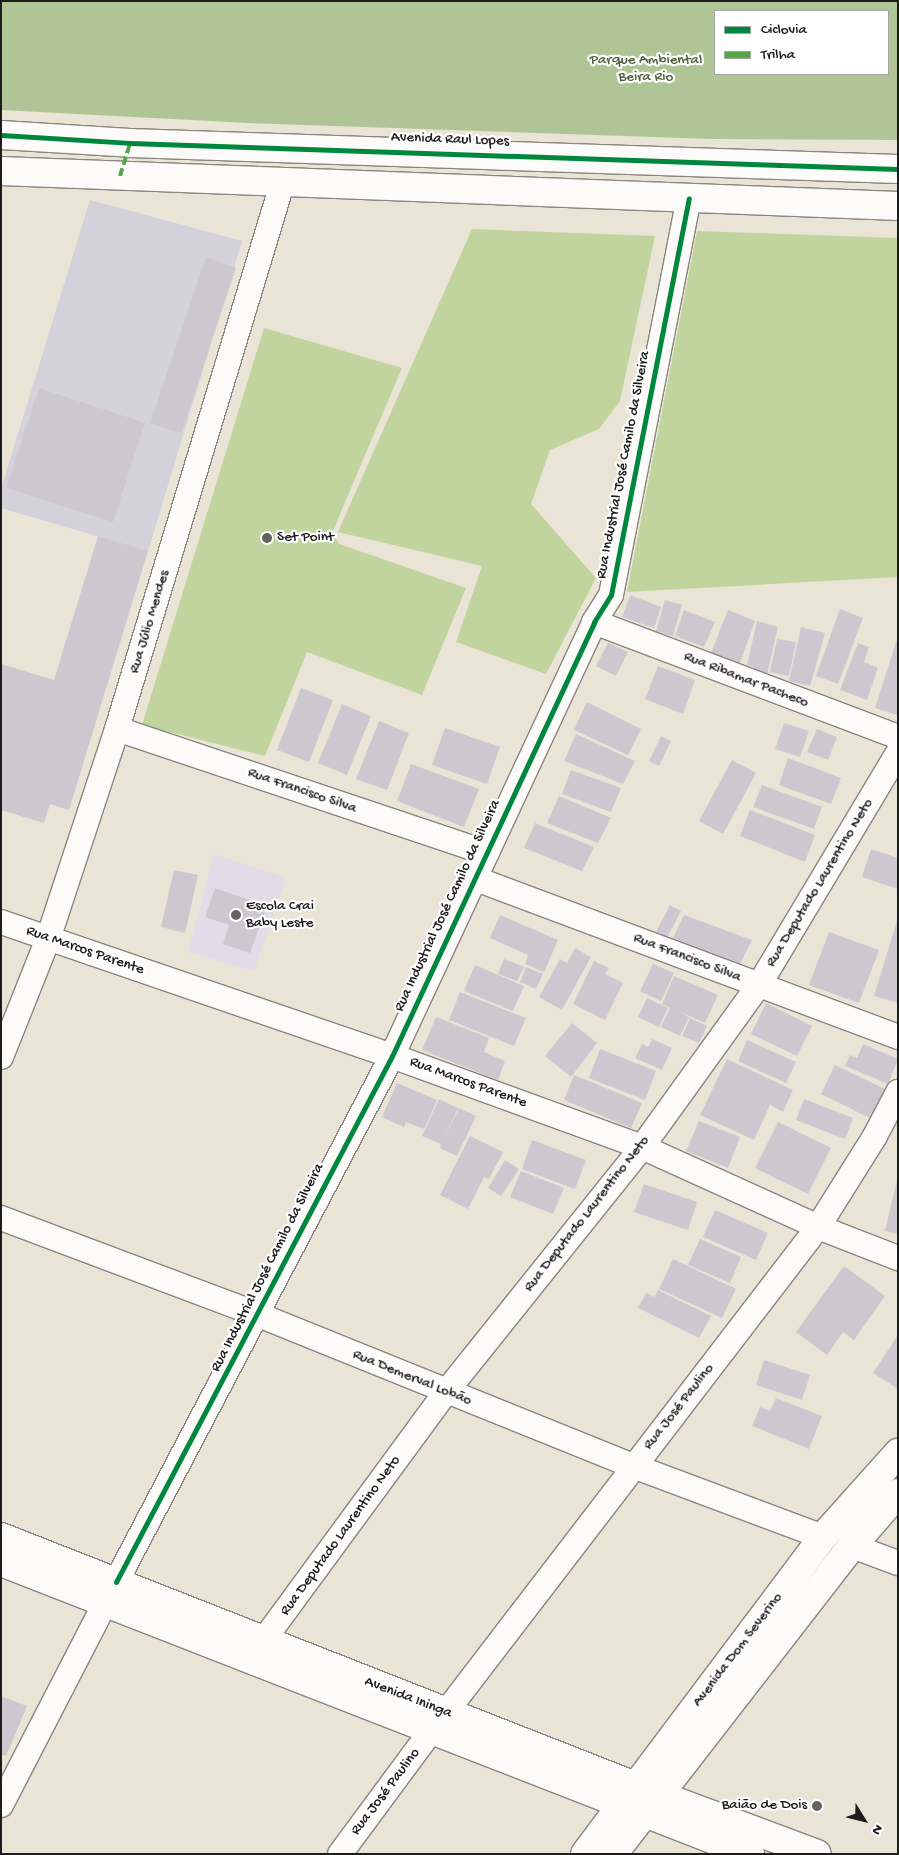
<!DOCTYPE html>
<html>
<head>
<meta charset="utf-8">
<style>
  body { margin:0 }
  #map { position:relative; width:899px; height:1855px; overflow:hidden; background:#e9e4d5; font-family:"Gochi Hand",sans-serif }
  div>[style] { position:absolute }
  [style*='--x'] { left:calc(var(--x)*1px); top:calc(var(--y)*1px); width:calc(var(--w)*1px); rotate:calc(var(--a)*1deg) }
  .built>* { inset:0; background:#e1dce8 }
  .industrial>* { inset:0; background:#d3d1d9 }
  .green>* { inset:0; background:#c1d49e }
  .forest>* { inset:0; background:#afc596 }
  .building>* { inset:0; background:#cdc8d0 }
  .roads { filter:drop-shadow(1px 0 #89867f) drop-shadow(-1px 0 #89867f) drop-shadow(0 1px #89867f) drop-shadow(0 -1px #89867f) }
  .minor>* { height:24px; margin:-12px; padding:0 12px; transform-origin:12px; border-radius:12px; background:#fcfbf9 }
  .major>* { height:28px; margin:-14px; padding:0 14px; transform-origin:14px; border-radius:14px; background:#fcfbf9 }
  .quiet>* { height:4px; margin-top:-2px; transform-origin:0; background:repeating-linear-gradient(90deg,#52a943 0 8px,transparent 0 12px) }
  .cycleway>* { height:5px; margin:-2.5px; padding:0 2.5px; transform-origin:2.5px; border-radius:2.5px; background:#00873e }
  .dots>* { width:14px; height:14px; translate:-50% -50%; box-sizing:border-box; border:2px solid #fff; border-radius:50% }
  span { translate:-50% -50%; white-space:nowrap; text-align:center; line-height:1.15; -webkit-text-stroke:4.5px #fff; paint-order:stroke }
  .park-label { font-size:15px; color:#51603e }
  .street-label { font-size:15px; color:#1c1c1c }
  .poi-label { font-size:15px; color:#1c1c1c }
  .left { translate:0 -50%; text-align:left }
  .right { translate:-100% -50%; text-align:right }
  .frame { position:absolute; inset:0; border:2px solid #1c1c1c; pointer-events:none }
  .legend { position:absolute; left:714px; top:10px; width:175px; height:65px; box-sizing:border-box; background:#fff; border:1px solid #a4a4a4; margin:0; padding:6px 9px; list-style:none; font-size:15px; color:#1c1c1c }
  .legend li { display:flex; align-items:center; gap:10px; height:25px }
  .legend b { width:25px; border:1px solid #a4a4a4 }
  .north { position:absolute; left:839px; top:1795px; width:50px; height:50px; -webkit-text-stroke:4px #fff; paint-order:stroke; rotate:126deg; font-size:14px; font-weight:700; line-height:20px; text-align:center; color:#1c1c1c }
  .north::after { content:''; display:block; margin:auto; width:18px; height:22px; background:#1c1c1c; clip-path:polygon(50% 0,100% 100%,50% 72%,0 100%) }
</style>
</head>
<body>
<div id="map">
  <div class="built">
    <div style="clip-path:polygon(214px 854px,286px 878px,254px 971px,188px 952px)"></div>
  </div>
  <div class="industrial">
    <div style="clip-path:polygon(90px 200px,242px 241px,148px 551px,1px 508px,1px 489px)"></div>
  </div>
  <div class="green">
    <div style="clip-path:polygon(472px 229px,655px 236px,620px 401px,599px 429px,550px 450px,531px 504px,596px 578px,546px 674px,456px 642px,482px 566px,338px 532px)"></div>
    <div style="clip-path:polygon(697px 231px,898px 238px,898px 577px,627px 592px)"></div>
    <div style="clip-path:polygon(264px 328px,402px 368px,332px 533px,339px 544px,466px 588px,422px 695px,307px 652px,265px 756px,142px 725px)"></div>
  </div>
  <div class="forest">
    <div style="clip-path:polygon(evenodd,1px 1px,898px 1px,898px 140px,712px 139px,248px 123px,1px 110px,1px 1px,715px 11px,888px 11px,888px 74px,715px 74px,715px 11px)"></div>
  </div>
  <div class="building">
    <div style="clip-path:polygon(206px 257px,236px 268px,181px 433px,150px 423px)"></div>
    <div style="clip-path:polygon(39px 388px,145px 423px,113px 522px,6px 488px)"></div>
    <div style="clip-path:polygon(98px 536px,148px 551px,69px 810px,50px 804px,44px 823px,1px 810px,1px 664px,54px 680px)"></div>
    <div style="clip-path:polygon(630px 595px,661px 607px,654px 628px,622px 617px)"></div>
    <div style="clip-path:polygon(665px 600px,682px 605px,673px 636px,656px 631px)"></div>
    <div style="clip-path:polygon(840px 609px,863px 618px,838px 684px,816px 676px)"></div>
    <div style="clip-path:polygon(684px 610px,715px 622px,704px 647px,675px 636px)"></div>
    <div style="clip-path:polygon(728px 610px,755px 621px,740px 663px,711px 653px)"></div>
    <div style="clip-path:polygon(757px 621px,778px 627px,767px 674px,754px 671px,754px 667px,747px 665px)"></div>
    <div style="clip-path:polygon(801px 627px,825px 633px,810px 686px,789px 681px)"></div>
    <div style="clip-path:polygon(777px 639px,796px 642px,789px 676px,770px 672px)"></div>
    <div style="clip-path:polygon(896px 642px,898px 642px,898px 715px,875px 708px)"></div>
    <div style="clip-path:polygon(608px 643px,628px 652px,616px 676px,596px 666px)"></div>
    <div style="clip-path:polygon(858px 643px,869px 647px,864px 662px,878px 668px,867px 700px,840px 690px)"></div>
    <div style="clip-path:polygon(658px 666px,695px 680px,683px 714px,645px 699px)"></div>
    <div style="clip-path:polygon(301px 688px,333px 700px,309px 762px,277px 750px)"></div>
    <div style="clip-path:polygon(587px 702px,641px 729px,628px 755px,574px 730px)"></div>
    <div style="clip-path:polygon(342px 704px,371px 716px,347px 775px,318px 763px)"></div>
    <div style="clip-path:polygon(379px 721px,409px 733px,387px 790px,356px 779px)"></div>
    <div style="clip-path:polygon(784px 723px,809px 731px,800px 757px,775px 749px)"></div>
    <div style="clip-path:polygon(445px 728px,500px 747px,487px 784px,432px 765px)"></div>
    <div style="clip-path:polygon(817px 729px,837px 737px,828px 760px,807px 752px)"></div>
    <div style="clip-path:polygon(576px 734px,635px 761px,623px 784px,564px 761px)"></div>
    <div style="clip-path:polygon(661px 736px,671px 741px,659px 766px,649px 761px)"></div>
    <div style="clip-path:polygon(788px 758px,841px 778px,831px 804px,779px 785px)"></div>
    <div style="clip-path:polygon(732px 760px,756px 773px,723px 834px,699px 821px)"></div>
    <div style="clip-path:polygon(411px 764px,479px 789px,464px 827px,397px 801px)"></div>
    <div style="clip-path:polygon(571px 770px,621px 788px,611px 812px,562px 794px)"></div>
    <div style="clip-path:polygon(762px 785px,822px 807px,814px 829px,753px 807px)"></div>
    <div style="clip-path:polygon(559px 796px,611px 818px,598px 843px,547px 823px)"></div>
    <div style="clip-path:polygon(750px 810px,815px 835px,805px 862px,740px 836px)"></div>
    <div style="clip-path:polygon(535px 823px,594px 847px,582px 871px,524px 848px)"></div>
    <div style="clip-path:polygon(871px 849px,898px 858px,898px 889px,862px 877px)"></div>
    <div style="clip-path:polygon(174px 870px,198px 875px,185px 933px,161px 927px)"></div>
    <div style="clip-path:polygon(215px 888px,267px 906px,250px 953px,223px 944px,229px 925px,205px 917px)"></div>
    <div style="clip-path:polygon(670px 905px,681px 911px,666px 940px,655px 934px)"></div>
    <div style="clip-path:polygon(500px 915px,558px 940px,544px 972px,525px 964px,528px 955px,490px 938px)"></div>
    <div style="clip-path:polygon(684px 915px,752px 940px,738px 968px,671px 942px)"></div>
    <div style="clip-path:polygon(897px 921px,898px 921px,898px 1003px,874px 996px)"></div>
    <div style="clip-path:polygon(829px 932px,879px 950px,859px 1003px,809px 985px)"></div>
    <div style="clip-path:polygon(575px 948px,591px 957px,562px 1010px,539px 997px,560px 959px,567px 963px)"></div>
    <div style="clip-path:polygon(504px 959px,524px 967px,517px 981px,498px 974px)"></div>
    <div style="clip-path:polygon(594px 961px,609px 968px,605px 974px,623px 983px,605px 1020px,573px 1004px)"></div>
    <div style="clip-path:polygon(653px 964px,674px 973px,661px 1001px,640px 991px)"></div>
    <div style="clip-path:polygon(475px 965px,524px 986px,513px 1011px,464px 991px)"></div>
    <div style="clip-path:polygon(526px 967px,543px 974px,536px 989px,520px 982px)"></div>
    <div style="clip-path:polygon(674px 976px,718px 995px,705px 1023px,678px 1011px,689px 1017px,680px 1036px,661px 1027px,670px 1008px,662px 1004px)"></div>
    <div style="clip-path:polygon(460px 992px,526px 1018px,514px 1046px,449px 1020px)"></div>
    <div style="clip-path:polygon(647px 998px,668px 1008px,659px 1027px,638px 1017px)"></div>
    <div style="clip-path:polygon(766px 1003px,812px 1026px,797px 1056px,751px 1034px)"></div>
    <div style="clip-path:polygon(436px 1017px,489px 1038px,484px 1052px,505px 1061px,498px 1080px,422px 1050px)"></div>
    <div style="clip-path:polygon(690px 1018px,707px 1026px,699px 1043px,682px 1036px)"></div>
    <div style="clip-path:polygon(572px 1023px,597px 1043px,571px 1077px,545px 1056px)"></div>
    <div style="clip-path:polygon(652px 1039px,672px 1048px,662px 1070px,635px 1058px,642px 1044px,648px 1047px)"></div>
    <div style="clip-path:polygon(747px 1040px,796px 1062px,786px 1083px,738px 1061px)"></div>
    <div style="clip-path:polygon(863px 1044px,898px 1059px,888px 1084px,845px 1066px,850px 1055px,857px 1058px)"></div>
    <div style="clip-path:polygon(600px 1049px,656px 1071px,645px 1100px,589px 1078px)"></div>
    <div style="clip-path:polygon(727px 1059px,793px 1090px,783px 1112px,770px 1105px,754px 1140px,700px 1115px)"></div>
    <div style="clip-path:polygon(835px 1065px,885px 1089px,870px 1118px,821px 1094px)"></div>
    <div style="clip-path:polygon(574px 1075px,642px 1103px,631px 1128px,564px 1100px)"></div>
    <div style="clip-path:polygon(397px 1083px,437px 1100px,424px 1129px,406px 1122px,404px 1127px,382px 1117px)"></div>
    <div style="clip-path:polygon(439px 1099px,458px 1108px,444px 1139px,459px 1108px,476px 1116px,457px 1156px,440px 1148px,441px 1144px,422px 1136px)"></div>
    <div style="clip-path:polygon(804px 1099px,853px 1118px,845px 1139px,796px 1120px)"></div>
    <div style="clip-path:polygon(699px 1121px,740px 1137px,728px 1168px,686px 1151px)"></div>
    <div style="clip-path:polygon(778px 1122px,831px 1148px,808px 1194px,755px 1168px)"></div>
    <div style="clip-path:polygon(470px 1136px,503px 1152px,489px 1179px,484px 1177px,468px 1209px,440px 1195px)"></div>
    <div style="clip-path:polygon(532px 1140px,586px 1160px,575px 1189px,522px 1169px)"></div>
    <div style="clip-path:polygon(505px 1160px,519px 1169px,501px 1196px,488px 1188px)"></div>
    <div style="clip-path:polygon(521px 1171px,564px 1188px,553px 1214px,510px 1197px)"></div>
    <div style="clip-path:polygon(897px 1180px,898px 1180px,898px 1234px,885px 1231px)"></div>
    <div style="clip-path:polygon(644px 1184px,697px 1202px,688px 1230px,634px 1212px)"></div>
    <div style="clip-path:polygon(715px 1210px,768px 1233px,756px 1260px,703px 1237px)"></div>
    <div style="clip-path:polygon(700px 1239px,741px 1257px,730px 1283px,688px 1265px)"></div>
    <div style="clip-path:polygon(673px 1259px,736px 1289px,722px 1318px,659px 1289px)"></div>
    <div style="clip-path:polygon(844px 1266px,885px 1296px,854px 1340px,843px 1332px,827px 1355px,796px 1332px)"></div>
    <div style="clip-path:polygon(658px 1290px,711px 1316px,699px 1338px,638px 1308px,646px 1293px,654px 1297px)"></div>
    <div style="clip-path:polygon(898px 1335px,898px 1389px,873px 1373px)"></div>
    <div style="clip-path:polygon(764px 1360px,810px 1375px,802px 1400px,756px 1385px)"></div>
    <div style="clip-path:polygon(776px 1398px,822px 1416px,809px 1449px,752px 1426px,760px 1407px,770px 1411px)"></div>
    <div style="clip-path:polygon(1px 1696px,27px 1706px,6px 1756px,1px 1754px)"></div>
  </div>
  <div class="roads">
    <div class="minor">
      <div style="--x:594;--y:622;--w:325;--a:20.7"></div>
      <div style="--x:117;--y:729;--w:390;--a:18.5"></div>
      <div style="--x:476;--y:879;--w:451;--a:20.5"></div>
      <div style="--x:1;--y:922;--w:413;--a:18.9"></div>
      <div style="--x:392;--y:1056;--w:266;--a:20"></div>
      <div style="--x:642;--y:1147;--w:193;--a:24.4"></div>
      <div style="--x:818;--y:1227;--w:86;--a:21.2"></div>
      <div style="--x:1;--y:1057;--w:127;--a:-68.3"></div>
      <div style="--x:48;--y:939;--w:221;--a:-71.8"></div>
      <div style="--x:117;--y:729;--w:573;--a:-73.15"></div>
      <div style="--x:1;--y:1218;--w:276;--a:20.6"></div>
      <div style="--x:259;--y:1315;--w:403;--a:22"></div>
      <div style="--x:633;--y:1466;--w:203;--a:20.5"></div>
      <div style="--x:852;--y:1546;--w:49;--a:20.3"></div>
      <div style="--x:116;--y:1582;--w:594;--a:-62.31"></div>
      <div style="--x:392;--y:1056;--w:479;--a:-65"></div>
      <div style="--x:594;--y:622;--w:32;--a:-58"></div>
      <div style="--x:611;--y:595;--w:404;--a:-78.9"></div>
      <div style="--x:256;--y:1657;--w:17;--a:-66"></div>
      <div style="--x:263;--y:1641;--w:309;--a:-53.7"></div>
      <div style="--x:446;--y:1392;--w:314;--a:-51.3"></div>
      <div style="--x:642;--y:1147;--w:200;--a:-54.2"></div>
      <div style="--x:759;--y:985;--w:270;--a:-59.1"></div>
      <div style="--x:446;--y:1712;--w:611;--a:-52.51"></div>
      <div style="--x:818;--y:1227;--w:107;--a:-57.9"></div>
      <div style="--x:875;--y:1136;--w:50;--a:-62.4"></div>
      <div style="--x:1;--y:1805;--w:229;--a:-62.7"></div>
      <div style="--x:340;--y:1854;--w:153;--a:-53.5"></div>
    </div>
    <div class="major">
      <div style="--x:1;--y:135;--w:129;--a:3.5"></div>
      <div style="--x:130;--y:143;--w:768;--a:1.94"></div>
      <div style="--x:1;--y:171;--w:898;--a:2.23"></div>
      <div style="--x:1;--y:1537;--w:681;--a:21.44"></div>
      <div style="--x:635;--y:1786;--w:194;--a:20.5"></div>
      <div style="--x:1;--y:1562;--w:804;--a:21.3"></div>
      <div style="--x:585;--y:1854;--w:396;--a:-53.1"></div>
      <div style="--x:823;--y:1537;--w:113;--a:-48.2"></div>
      <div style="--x:613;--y:1854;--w:390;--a:-52.2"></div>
      <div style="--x:852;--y:1546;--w:70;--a:-49"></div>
    </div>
  </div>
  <div class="quiet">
    <div style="--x:120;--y:176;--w:34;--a:-73"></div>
  </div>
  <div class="cycleway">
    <div style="--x:1;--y:135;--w:129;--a:3.5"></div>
    <div style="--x:130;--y:143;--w:768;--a:1.94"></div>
    <div style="--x:116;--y:1582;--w:594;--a:-62.31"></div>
    <div style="--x:392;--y:1056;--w:479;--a:-65"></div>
    <div style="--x:594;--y:622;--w:32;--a:-58"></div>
    <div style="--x:611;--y:595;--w:404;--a:-78.9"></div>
  </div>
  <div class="dots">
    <div style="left:267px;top:538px;background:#64625d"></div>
    <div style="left:236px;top:915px;background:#64625d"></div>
    <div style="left:817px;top:1806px;background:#64625d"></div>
  </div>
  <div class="park-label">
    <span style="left:646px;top:69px">Parque Ambiental<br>Beira Rio</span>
  </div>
  <div class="street-label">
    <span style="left:450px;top:140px;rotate:2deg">Avenida Raul Lopes</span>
    <span style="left:624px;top:465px;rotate:-79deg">Rua Industrial José Camilo da Silveira</span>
    <span style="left:150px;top:622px;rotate:-73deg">Rua Júlio Mendes</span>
    <span style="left:746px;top:680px;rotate:21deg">Rua Ribamar Pacheco</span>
    <span style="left:302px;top:791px;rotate:19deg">Rua Francisco Silva</span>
    <span style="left:820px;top:883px;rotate:-59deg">Rua Deputado Laurentino Neto</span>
    <span style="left:448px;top:906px;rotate:-65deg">Rua Industrial José Camilo da Silveira</span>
    <span style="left:85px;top:951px;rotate:19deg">Rua Marcos Parente</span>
    <span style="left:687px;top:958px;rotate:21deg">Rua Francisco Silva</span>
    <span style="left:468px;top:1083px;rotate:20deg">Rua Marcos Parente</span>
    <span style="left:587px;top:1214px;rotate:-52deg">Rua Deputado Laurentino Neto</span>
    <span style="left:268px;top:1268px;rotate:-63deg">Rua Industrial José Camilo da Silveira</span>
    <span style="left:412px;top:1378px;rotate:22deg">Rua Demerval Lobão</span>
    <span style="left:679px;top:1407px;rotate:-52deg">Rua José Paulino</span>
    <span style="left:341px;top:1536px;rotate:-54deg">Rua Deputado Laurentino Neto</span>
    <span style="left:738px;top:1650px;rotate:-53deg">Avenida Dom Severino</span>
    <span style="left:408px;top:1698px;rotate:21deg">Avenida Ininga</span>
    <span style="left:386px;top:1792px;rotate:-53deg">Rua José Paulino</span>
  </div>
  <div class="poi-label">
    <span class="left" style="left:277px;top:538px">Set Point</span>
    <span class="left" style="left:246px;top:915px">Escola Crai<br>Baby Leste</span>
    <span class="right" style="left:807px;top:1806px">Baião de Dois</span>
  </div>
  <div class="frame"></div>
  <ul class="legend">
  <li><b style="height:6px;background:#00873e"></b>Ciclovia</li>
  <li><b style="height:6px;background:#52a943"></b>Trilha</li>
  </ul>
  <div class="north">N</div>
</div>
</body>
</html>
